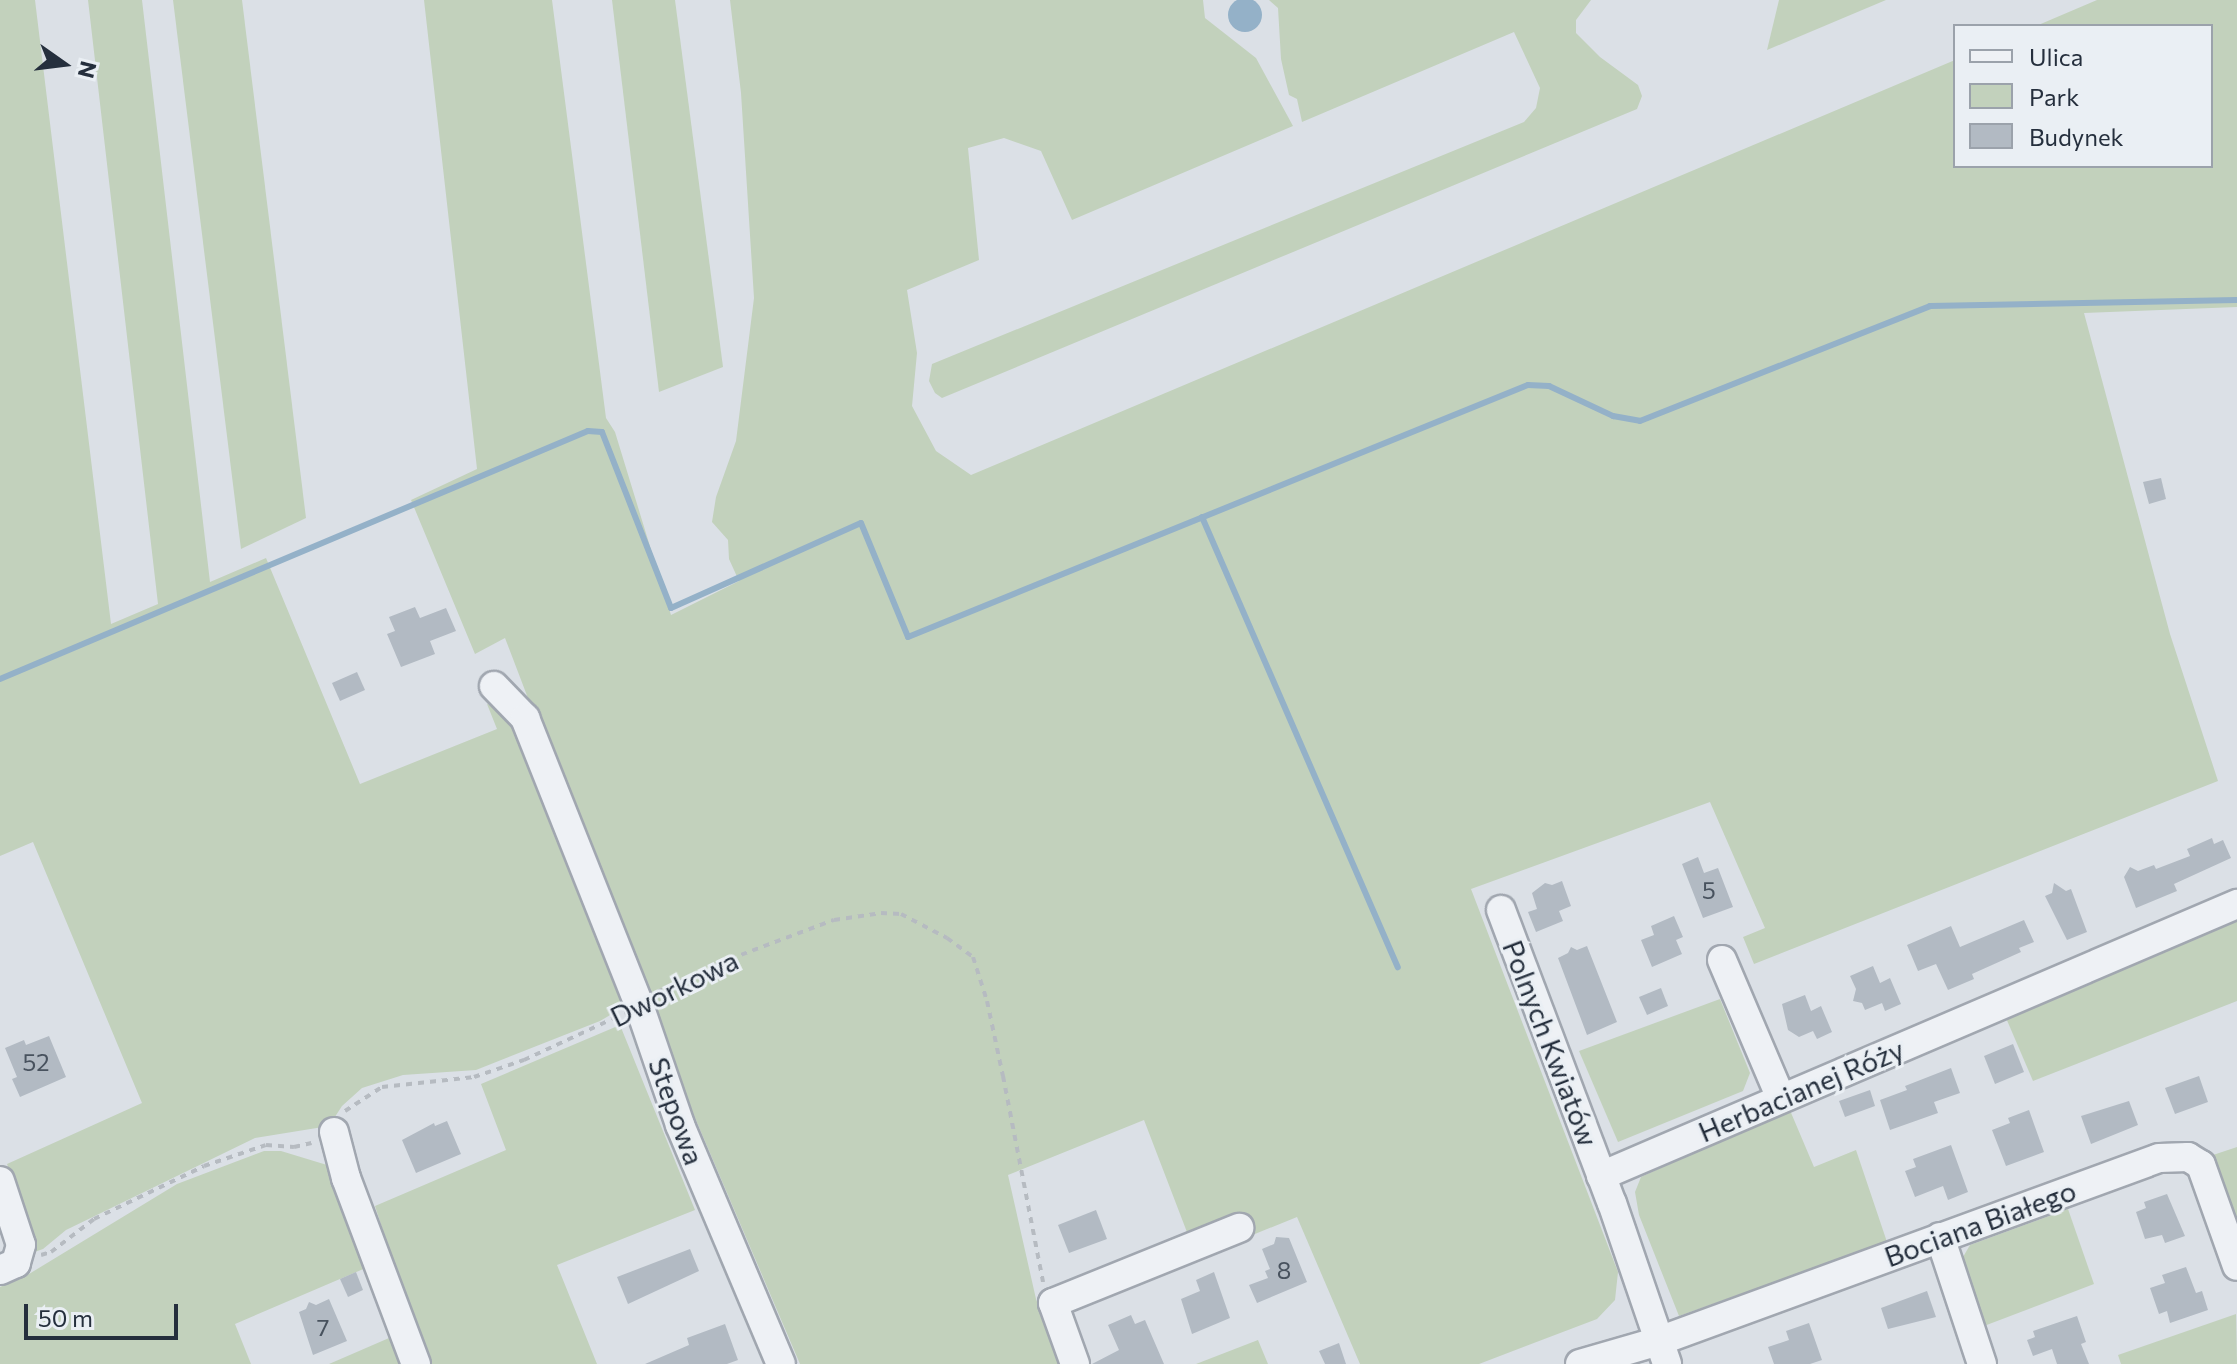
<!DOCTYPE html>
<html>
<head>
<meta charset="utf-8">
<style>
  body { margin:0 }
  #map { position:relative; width:2237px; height:1364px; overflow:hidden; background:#dbe0e6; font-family:Commissioner,sans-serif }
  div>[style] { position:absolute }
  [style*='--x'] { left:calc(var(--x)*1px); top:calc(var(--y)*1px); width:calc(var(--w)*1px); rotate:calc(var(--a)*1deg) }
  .green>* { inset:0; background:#c2d1bc }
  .water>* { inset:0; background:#94b1c8 }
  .round { border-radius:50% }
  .stream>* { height:6px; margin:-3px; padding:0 3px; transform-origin:3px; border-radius:3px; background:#94b1c8 }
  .building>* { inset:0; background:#b2bac3 }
  .path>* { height:4px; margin-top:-2px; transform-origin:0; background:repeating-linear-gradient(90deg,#b6bbc1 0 6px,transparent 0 12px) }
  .roads { filter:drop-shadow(2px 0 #a1a7b0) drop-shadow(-2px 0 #a1a7b0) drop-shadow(0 2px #a1a7b0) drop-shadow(0 -2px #a1a7b0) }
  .minor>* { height:28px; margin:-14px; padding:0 14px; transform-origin:14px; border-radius:14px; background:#eef1f5 }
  span { translate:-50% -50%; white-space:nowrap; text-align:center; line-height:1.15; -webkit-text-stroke:6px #eaeff4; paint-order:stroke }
  .number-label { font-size:24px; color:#48525e }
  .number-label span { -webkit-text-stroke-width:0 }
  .street-label { font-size:28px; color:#252f3d }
  .legend { position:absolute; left:1953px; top:24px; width:260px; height:144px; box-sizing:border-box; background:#eaeff4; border:2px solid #9ba2ab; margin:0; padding:10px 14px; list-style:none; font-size:24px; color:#252f3d }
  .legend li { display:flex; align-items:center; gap:16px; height:40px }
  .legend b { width:40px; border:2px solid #9ba2ab }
  .north { position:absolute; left:24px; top:24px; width:80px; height:80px; -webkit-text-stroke:6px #eaeff4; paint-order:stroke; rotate:104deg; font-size:22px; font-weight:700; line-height:32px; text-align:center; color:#252f3d }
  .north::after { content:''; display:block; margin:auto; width:28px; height:36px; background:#252f3d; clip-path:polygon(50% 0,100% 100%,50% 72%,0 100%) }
  .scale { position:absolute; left:24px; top:1304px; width:154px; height:36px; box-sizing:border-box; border:4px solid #252f3d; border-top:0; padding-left:10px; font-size:24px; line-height:28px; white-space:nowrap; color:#252f3d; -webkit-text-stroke:6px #eaeff4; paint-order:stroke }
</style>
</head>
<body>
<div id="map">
  <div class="green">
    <div style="clip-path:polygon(0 0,35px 0,111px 624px,158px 604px,88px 0,142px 0,210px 582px,266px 558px,360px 784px,497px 729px,487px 704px,511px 710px,629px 997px,624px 1007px,600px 1021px,476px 1070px,403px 1075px,362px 1088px,342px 1106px,329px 1126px,255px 1138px,66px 1230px,43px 1249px,26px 1255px,21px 1202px,7px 1164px,142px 1103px,33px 842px,0 856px)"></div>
    <div style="clip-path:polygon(173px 0,242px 0,306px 518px,241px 549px)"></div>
    <div style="clip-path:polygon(424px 0,552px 0,606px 418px,615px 432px,671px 615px,739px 581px,729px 559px,728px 540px,712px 522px,716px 497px,736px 441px,754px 298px,741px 93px,730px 0,1203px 0,1205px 18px,1256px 58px,1293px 126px,1072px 220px,1041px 151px,1004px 138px,968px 148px,979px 260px,907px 290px,917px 353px,912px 406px,936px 451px,971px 475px,1955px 60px,1955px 166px,2211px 166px,2211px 26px,2036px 26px,2097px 0,2237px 0,2237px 307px,2084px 313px,2170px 634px,2218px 781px,1754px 964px,1743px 937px,1765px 928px,1710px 802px,1471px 889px,1618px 1272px,1615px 1300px,1597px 1319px,1479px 1364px,1360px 1364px,1297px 1217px,1250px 1236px,1190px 1240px,1144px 1120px,1008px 1175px,1036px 1299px,1062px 1364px,800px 1364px,629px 963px,505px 638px,475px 654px,411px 500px,477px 469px)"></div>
    <div style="clip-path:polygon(612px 0,675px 0,723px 367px,659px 392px)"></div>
    <div style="clip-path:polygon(1269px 0,1591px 0,1576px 20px,1576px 33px,1600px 57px,1638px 85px,1642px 96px,1637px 109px,942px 398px,935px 393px,929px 381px,932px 364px,1524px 122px,1536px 108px,1540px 88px,1514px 32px,1302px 122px,1297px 99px,1289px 95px,1281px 59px,1278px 8px)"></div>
    <div style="clip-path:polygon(1779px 0,1886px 0,1767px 50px)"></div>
    <div style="clip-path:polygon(2237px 920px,2237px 1001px,2033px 1081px,2006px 1018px)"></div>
    <div style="clip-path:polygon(1720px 999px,1750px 1073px,1743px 1091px,1618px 1142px,1579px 1051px)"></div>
    <div style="clip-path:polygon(620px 1025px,695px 1210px,557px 1265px,597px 1364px,426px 1364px,375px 1206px,506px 1150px,481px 1084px)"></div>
    <div style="clip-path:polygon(1789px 1108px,1814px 1167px,1856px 1150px,1887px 1242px,1679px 1316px,1639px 1215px,1635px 1192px,1641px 1177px)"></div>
    <div style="clip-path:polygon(2237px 1147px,2237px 1225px,2213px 1155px)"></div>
    <div style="clip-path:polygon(264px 1151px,281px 1151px,327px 1165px,368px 1267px,235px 1324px,251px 1364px,0 1364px,0 1287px,29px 1274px,177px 1184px)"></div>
    <div style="clip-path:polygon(2068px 1209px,2094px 1284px,1984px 1326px,1959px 1264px,1970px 1245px)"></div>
    <div style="clip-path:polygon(2236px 1314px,2237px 1364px,2121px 1364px,2118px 1355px)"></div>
    <div style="clip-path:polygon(396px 1335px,403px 1364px,329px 1364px)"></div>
    <div style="clip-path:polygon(1258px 1340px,1268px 1364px,1196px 1364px)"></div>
  </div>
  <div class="water">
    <div class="round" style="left:1228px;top:-2px;width:34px;height:34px"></div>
  </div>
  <div class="stream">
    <div style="--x:1202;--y:517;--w:491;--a:66.5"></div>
    <div style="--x:0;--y:679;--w:638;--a:-22.87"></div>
    <div style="--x:588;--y:431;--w:14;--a:4"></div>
    <div style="--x:602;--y:432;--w:189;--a:68.6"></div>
    <div style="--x:671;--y:608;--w:208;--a:-24.1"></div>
    <div style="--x:861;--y:523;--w:123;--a:67.6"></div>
    <div style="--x:908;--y:637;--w:669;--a:-22.12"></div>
    <div style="--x:1528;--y:385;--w:21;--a:3"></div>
    <div style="--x:1549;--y:386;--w:71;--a:25.1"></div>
    <div style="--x:1613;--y:416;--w:27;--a:10"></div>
    <div style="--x:1640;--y:421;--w:312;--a:-21.6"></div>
    <div style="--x:1930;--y:306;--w:307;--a:-1.1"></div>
  </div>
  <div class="building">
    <div style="clip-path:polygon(2161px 478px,2166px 499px,2149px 504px,2143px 482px)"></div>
    <div style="clip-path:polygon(415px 607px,420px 618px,446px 608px,456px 631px,430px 641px,435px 654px,401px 667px,387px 634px,395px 631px,389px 617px)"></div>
    <div style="clip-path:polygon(357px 672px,365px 690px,340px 701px,332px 683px)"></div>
    <div style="clip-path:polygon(2212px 838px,2214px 844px,2223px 840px,2231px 858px,2174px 884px,2177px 891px,2136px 908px,2124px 877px,2130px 867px,2138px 871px,2154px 865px,2156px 869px,2190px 856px,2187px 849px)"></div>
    <div style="clip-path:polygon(1698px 857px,1704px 873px,1718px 868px,1733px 907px,1703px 918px,1682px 864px)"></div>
    <div style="clip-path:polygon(1562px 881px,1571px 906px,1559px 911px,1563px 921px,1536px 932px,1528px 912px,1537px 909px,1532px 893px,1545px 883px,1552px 885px)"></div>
    <div style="clip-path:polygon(2054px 883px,2066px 891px,2071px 889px,2087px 932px,2067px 940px,2045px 896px,2052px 893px)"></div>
    <div style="clip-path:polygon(1674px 916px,1683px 937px,1676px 940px,1682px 954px,1652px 967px,1641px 940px,1654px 935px,1651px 926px)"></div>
    <div style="clip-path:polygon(2024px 920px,2034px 942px,2019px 948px,2021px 952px,1972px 974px,1974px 979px,1948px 990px,1936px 964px,1918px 971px,1907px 945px,1951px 926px,1960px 947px)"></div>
    <div style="clip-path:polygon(1587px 946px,1617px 1022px,1587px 1035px,1558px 958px,1568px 953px,1571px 947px,1577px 950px)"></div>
    <div style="clip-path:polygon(1873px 966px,1880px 983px,1890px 978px,1901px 1004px,1885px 1011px,1882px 1003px,1865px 1010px,1862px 1003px,1853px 1001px,1856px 989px,1850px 976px)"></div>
    <div style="clip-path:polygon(1661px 988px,1668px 1006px,1647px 1015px,1639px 997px)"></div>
    <div style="clip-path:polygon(1805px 995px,1811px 1011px,1821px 1006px,1832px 1032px,1817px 1039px,1813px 1031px,1799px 1037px,1788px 1030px,1782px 1004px)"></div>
    <div style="clip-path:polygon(49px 1036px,66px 1077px,20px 1097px,12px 1079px,17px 1077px,5px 1048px,24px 1040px,26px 1045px)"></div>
    <div style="clip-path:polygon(2013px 1044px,2024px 1072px,1995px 1084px,1984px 1056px)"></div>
    <div style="clip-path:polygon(1951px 1068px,1960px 1093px,1934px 1102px,1938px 1113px,1890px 1130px,1880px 1100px,1907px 1090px,1905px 1086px)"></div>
    <div style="clip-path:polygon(2199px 1076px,2208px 1102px,2175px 1114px,2165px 1088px)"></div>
    <div style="clip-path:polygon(1870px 1090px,1875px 1106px,1845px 1117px,1839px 1101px)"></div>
    <div style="clip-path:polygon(2129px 1101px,2138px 1125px,2091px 1144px,2081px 1116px)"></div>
    <div style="clip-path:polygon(2029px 1110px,2044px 1152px,2006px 1166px,1992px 1130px,2010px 1123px,2008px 1118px)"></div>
    <div style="clip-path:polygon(447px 1121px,461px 1154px,416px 1173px,402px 1140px,434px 1123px,435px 1126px)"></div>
    <div style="clip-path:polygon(1951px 1145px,1968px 1192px,1948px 1200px,1943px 1186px,1915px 1197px,1905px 1171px,1916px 1167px,1913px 1159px)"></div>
    <div style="clip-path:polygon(2167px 1194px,2185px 1236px,2165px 1243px,2162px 1235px,2145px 1239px,2136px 1212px,2146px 1208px,2144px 1202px)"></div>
    <div style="clip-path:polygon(1096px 1210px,1107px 1239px,1069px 1253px,1058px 1225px)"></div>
    <div style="clip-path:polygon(1276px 1237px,1289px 1238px,1307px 1282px,1257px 1303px,1249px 1285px,1268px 1278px,1265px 1271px,1270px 1269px,1262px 1249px,1274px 1244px)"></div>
    <div style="clip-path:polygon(690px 1249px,699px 1271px,628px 1304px,617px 1277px)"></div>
    <div style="clip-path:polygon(2186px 1267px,2196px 1293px,2202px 1291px,2208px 1310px,2170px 1323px,2167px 1311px,2159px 1314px,2150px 1288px,2165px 1283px,2162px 1275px)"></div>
    <div style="clip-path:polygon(356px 1272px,363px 1290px,348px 1297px,340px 1279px)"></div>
    <div style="clip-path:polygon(1214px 1272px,1230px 1318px,1192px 1334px,1181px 1299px,1200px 1291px,1196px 1280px)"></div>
    <div style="clip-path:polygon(1927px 1291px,1936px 1317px,1888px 1329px,1881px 1308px)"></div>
    <div style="clip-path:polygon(329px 1299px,347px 1341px,313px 1355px,299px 1312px,306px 1309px,309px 1302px,316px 1305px)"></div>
    <div style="clip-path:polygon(1131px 1315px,1135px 1324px,1145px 1320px,1164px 1364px,1092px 1364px,1119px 1350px,1108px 1325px)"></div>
    <div style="clip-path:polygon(2077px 1316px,2086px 1342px,2081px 1344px,2089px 1364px,2057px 1364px,2052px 1349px,2033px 1356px,2027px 1340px,2035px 1337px,2033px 1331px)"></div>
    <div style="clip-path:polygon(1809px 1323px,1822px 1360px,1810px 1364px,1774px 1364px,1768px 1347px,1789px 1340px,1786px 1331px)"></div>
    <div style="clip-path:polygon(725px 1324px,738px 1360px,727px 1364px,645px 1364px,689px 1345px,687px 1338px)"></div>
    <div style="clip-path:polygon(1339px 1343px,1346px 1364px,1325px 1364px,1319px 1351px)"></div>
  </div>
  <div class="path">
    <div style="--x:657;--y:992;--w:80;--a:-24.3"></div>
    <div style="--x:730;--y:959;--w:111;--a:-20.6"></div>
    <div style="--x:834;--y:920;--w:48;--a:-8.5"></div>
    <div style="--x:881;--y:913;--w:20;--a:3"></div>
    <div style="--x:901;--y:914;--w:52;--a:27.6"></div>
    <div style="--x:947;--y:938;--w:32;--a:36"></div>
    <div style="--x:973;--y:957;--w:46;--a:72.3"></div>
    <div style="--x:987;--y:1001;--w:77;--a:78"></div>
    <div style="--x:1003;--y:1076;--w:210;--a:79"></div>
    <div style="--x:345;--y:1111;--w:44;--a:-33"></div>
    <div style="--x:382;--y:1087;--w:93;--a:-6.2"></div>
    <div style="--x:474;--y:1077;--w:53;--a:-18.8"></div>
    <div style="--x:524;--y:1060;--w:105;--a:-24.9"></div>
    <div style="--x:41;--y:1255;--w:10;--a:-17"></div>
    <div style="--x:51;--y:1252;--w:54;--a:-37.5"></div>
    <div style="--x:94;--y:1219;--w:122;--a:-25.7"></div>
    <div style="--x:204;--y:1166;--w:65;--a:-18.7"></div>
    <div style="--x:266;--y:1145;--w:28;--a:4"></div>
    <div style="--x:294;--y:1147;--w:18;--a:-13"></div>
  </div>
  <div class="roads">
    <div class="minor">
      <div style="--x:494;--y:686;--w:45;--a:45.9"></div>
      <div style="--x:525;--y:718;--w:306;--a:68.3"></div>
      <div style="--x:638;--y:1002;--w:130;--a:71.1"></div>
      <div style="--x:680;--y:1125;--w:259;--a:67.1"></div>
      <div style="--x:1501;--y:910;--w:313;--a:69.3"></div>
      <div style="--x:1612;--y:1203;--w:170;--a:71.1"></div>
      <div style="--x:1722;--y:960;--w:150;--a:66.9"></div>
      <div style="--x:334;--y:1132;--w:48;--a:75.4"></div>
      <div style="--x:346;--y:1178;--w:199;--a:69.4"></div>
      <div style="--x:1601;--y:1176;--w:692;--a:-23.16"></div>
      <div style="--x:0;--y:1181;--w:67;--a:71.8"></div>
      <div style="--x:21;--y:1245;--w:19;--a:106"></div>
      <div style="--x:16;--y:1263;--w:17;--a:156"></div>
      <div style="--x:1940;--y:1237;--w:134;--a:71.7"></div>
      <div style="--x:1075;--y:1364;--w:65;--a:-109.8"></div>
      <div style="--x:1053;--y:1303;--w:201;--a:-22"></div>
      <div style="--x:1580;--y:1364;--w:82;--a:-16.2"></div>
      <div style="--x:1659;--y:1341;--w:532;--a:-20.1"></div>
      <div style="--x:2159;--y:1158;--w:29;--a:-2"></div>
      <div style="--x:2188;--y:1157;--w:15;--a:32"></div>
      <div style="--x:2201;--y:1165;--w:107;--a:70.4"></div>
    </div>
  </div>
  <div class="number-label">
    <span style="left:1709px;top:890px">5</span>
    <span style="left:36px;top:1062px">52</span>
    <span style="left:1284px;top:1270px">8</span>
    <span style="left:323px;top:1327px">7</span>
  </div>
  <div class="street-label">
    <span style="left:674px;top:988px;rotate:-26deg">Dworkowa</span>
    <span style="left:1551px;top:1043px;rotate:69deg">Polnych Kwiatów</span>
    <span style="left:1801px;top:1090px;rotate:-23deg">Herbacianej Róży</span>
    <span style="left:677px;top:1111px;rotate:70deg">Stepowa</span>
    <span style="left:1980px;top:1223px;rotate:-20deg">Bociana Białego</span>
  </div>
  <ul class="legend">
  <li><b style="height:10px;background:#eef1f5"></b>Ulica</li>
  <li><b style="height:22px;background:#c2d1bc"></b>Park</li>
  <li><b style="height:22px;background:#b2bac3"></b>Budynek</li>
  </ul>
  <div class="north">N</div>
  <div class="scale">50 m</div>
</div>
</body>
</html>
